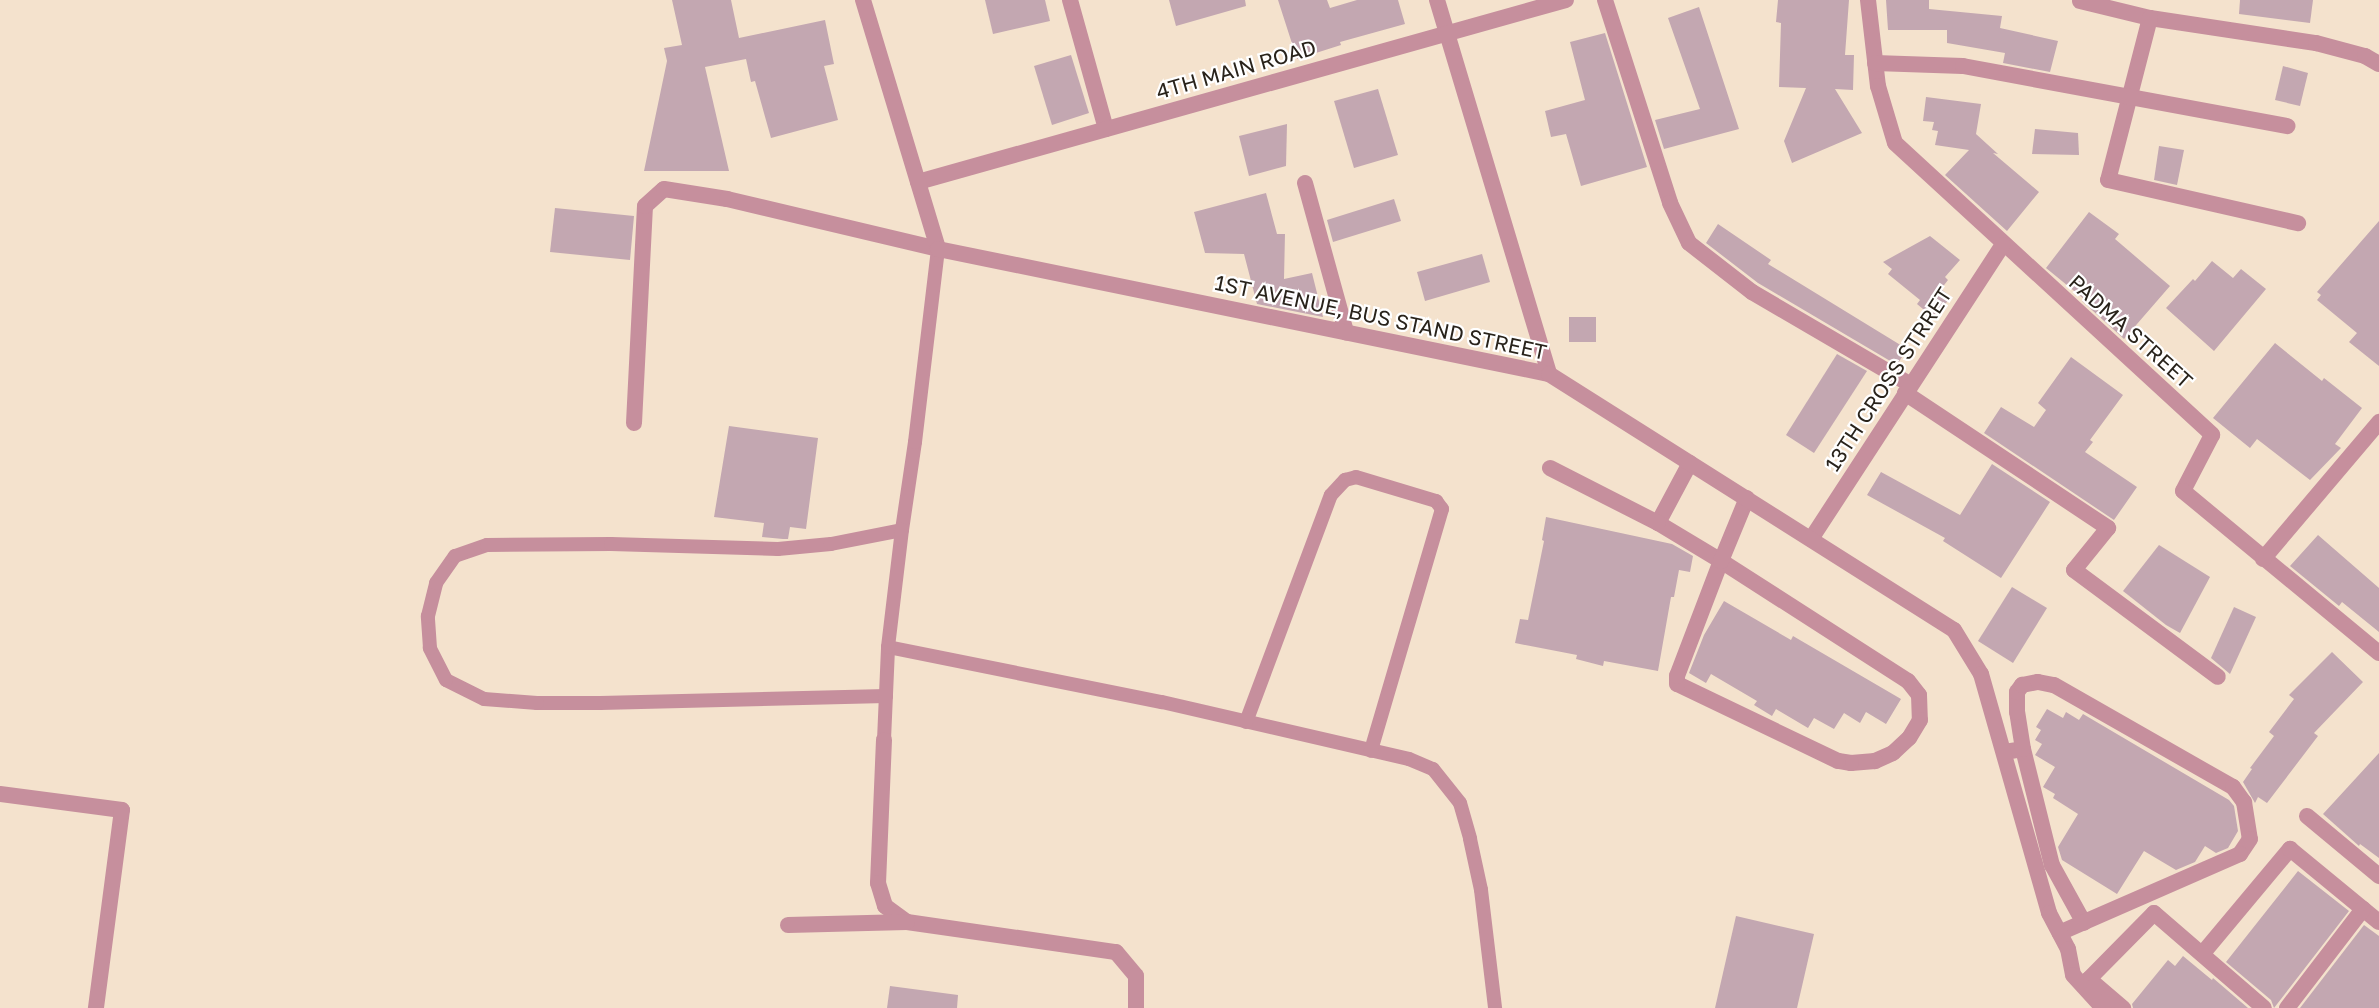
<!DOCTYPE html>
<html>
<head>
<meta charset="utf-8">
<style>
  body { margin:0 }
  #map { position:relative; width:2379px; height:1008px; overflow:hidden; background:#f4e2cd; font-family:"Golos Text",sans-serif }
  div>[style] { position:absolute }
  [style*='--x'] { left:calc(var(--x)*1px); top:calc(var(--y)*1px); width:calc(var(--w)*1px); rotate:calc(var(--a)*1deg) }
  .building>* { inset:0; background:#c3a7b1 }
  .service>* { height:14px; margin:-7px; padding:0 7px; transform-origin:7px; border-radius:7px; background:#c68f9d }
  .minor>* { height:16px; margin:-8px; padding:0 8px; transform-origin:8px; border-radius:8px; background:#c68f9d }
  .tertiary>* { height:16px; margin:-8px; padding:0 8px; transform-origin:8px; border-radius:8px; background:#c68f9d }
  span { translate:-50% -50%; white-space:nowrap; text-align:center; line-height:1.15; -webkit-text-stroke:4.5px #fff; paint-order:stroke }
  .street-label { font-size:21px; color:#29231b }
</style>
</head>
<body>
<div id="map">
  <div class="building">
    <div style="clip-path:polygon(672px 0,731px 0,739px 38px,825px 20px,834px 64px,824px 66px,838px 120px,771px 138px,755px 81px,751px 82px,746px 59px,705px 67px,729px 171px,644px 171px,667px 61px,664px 48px,682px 45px)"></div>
    <div style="clip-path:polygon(985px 0,1045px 0,1050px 21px,993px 34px)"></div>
    <div style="clip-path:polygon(1169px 0,1245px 0,1246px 6px,1176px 26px)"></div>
    <div style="clip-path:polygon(1278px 0,1327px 0,1330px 8px,1357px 0,1398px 0,1405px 24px,1340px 42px,1341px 45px,1297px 59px)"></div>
    <div style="clip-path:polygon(1778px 0,1849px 0,1845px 55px,1854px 55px,1853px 90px,1835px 89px,1862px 133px,1792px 163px,1784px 141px,1806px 88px,1779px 87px,1781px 23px,1776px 22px)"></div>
    <div style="clip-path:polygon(1886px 0,1929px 0,1929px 9px,2002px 16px,2000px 28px,2058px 41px,2050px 72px,2003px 63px,2005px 53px,1947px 43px,1947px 30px,1888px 30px)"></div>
    <div style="clip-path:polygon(2240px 0,2313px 0,2310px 23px,2239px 14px)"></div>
    <div style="clip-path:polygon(1699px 7px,1739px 129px,1664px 149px,1655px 120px,1700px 109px,1668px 18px)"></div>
    <div style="clip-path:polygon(1605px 33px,1647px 167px,1581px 186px,1566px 134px,1551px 137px,1545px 111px,1585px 100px,1570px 42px)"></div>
    <div style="clip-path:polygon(1071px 55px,1089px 113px,1052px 125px,1034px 66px)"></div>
    <div style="clip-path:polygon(2283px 66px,2308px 73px,2300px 106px,2275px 100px)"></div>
    <div style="clip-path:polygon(1378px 89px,1398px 155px,1354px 168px,1334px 101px)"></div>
    <div style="clip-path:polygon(1926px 97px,1981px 104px,1976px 134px,1998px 154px,1993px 153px,2039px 192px,2007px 231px,1945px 175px,1969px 150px,1935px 145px,1938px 131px,1932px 130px,1934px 122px,1923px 121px)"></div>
    <div style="clip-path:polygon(1287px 124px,1286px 166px,1249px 176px,1239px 136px)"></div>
    <div style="clip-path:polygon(2035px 129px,2078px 133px,2079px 155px,2032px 154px)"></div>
    <div style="clip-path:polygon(2159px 146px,2184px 150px,2177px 185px,2154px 180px)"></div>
    <div style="clip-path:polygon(1266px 193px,1277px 234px,1285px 234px,1284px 279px,1312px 273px,1323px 317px,1257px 304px,1244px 254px,1205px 253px,1194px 212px)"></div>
    <div style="clip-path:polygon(1394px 199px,1401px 221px,1333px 242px,1327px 220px)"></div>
    <div style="clip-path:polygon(555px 208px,634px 216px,630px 260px,550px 252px)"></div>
    <div style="clip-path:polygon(2089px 212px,2119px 234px,2115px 239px,2170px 286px,2124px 339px,2082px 301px,2084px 299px,2046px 268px)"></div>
    <div style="clip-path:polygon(2379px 221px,2379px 366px,2349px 342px,2357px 333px,2317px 300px,2321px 295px,2317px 292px)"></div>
    <div style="clip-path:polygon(1718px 224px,1771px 260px,1768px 264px,1907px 349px,1897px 365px,1758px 283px,1706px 243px)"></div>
    <div style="clip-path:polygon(1930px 236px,1960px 260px,1945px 277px,1948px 280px,1941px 289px,1951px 297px,1937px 314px,1929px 314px,1917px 304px,1920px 300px,1888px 274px,1892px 269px,1883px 262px)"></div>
    <div style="clip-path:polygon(1482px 254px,1490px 282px,1425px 301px,1417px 272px)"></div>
    <div style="clip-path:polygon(2212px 261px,2233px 278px,2241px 269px,2266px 289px,2214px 351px,2166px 308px,2193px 279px,2195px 281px)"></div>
    <div style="clip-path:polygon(1569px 317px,1596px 317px,1596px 342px,1569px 342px)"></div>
    <div style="clip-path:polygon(2275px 343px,2322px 381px,2324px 378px,2362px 408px,2335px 444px,2341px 448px,2310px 480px,2257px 439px,2250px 448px,2213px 418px)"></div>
    <div style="clip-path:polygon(1837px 354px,1867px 371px,1814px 453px,1786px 435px)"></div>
    <div style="clip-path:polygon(2071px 357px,2123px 395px,2090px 440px,2093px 442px,2085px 452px,2137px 487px,2114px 520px,1984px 433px,2001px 407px,2034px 427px,2046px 410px,2038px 403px)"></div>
    <div style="clip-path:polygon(729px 426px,818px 438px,806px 529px,790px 527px,788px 539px,783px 539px,762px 537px,764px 523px,714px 517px)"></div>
    <div style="clip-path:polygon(1992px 464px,2050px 502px,2001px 578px,1943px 541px,1945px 538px,1867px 495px,1881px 472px,1960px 515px)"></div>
    <div style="clip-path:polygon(1546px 517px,1672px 544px,1693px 556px,1690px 572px,1679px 570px,1674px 597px,1671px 597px,1658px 671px,1604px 661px,1603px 666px,1576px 659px,1577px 655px,1515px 643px,1520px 619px,1528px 620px,1544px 541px,1542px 540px)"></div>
    <div style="clip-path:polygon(2318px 535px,2379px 588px,2379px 632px,2342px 602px,2339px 606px,2290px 566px)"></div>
    <div style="clip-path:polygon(2159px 545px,2210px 577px,2180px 633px,2166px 625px,2123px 591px)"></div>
    <div style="clip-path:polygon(2012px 587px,2047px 608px,2013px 663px,1978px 641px)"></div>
    <div style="clip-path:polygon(1724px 601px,1791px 640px,1793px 636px,1901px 699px,1886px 724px,1866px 712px,1860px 723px,1844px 713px,1834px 729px,1814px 718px,1808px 728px,1776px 709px,1772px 716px,1754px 705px,1757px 701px,1711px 674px,1706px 683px,1689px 673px,1704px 635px)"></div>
    <div style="clip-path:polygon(2234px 607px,2256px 617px,2230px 674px,2211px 658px)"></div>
    <div style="clip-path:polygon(2332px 652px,2363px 682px,2314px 733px,2318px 736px,2267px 803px,2258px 797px,2255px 803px,2243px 782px,2252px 769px,2250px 768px,2274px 736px,2269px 732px,2294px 699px,2289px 695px)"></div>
    <div style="clip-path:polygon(2047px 709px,2063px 718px,2066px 712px,2079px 720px,2083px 714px,2229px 800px,2234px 806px,2238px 831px,2228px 848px,2216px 853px,2205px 846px,2195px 862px,2176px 870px,2144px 851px,2117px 894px,2062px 860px,2058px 847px,2078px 814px,2053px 798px,2055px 794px,2043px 787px,2055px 767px,2035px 755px,2042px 744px,2035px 740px,2041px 730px,2036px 727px)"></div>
    <div style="clip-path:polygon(2379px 753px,2379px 858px,2360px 844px,2359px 846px,2323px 814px)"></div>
    <div style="clip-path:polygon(2298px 871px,2349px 911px,2274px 1008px,2271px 1000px,2226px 962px)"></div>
    <div style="clip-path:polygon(1736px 916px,1814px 934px,1797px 1008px,1715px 1008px)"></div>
    <div style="clip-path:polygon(2364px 925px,2379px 936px,2379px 1008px,2300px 1008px)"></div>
    <div style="clip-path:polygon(2183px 956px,2212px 980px,2213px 978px,2248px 1008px,2133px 1008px,2132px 1004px,2168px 960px,2175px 966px)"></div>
    <div style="clip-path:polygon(890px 986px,958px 995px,957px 1008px,887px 1008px)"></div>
  </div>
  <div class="service">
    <div style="--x:888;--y:647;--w:279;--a:11.4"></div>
    <div style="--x:1162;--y:702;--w:253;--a:13"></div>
    <div style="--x:1409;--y:759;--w:26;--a:23"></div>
    <div style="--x:1433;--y:769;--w:43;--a:51.5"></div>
    <div style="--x:1460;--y:803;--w:37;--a:74"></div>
    <div style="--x:1470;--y:839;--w:52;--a:77.8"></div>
    <div style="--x:1481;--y:890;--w:119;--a:83.2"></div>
    <div style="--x:886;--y:696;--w:286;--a:178.6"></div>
    <div style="--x:600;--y:703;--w:63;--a:180"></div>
    <div style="--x:537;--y:703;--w:53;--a:-175.7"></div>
    <div style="--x:484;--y:699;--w:42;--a:-153.4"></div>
    <div style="--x:446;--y:680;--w:36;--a:-117"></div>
    <div style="--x:430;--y:648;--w:32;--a:-94"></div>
    <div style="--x:428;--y:616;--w:34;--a:-76"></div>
    <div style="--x:436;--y:583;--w:33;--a:-55"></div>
    <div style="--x:455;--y:556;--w:34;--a:-19"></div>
    <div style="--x:487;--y:545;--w:124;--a:-0.5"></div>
    <div style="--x:611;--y:544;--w:167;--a:1.7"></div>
    <div style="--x:778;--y:549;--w:53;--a:-5.4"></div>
    <div style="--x:831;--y:544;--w:72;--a:-11.2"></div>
    <div style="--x:902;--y:530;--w:89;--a:-81.6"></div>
    <div style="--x:915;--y:442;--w:194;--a:-83.2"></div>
    <div style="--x:1246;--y:722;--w:242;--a:-69.5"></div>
    <div style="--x:1331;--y:495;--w:21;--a:-47"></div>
    <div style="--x:1345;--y:480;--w:11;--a:-15"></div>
    <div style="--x:1356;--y:477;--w:84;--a:16.7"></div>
    <div style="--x:1436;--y:501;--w:10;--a:53"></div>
    <div style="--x:1442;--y:509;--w:252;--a:106.4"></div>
    <div style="--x:884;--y:740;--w:93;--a:-87.5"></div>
    <div style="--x:888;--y:647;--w:118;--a:-83.2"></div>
  </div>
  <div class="minor">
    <div style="--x:1070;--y:0;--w:134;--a:74.4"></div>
    <div style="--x:1437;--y:0;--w:390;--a:73.3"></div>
    <div style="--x:1605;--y:0;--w:213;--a:72.2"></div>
    <div style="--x:1670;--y:203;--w:44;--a:64.6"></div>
    <div style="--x:1689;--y:243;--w:80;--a:37.9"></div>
    <div style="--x:1752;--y:292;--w:184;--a:30.3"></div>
    <div style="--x:1868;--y:0;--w:87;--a:83.4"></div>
    <div style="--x:1878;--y:86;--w:59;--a:73.4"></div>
    <div style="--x:1895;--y:143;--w:431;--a:42.6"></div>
    <div style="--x:2212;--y:435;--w:63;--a:117.4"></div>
    <div style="--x:2183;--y:491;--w:254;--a:39.6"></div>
    <div style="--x:2080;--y:1;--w:72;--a:13.7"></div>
    <div style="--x:2150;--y:18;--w:168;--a:8.6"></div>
    <div style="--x:2316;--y:43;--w:51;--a:14.9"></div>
    <div style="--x:2365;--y:56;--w:16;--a:30"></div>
    <div style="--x:2150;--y:18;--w:167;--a:104.5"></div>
    <div style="--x:2108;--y:180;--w:195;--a:12.8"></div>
    <div style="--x:1875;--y:63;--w:88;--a:2"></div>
    <div style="--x:1963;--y:66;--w:330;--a:10.5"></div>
    <div style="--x:918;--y:182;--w:673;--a:-15.69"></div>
    <div style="--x:1305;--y:183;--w:155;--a:74.6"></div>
    <div style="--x:1905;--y:393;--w:244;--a:33.6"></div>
    <div style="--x:2108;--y:528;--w:54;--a:129"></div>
    <div style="--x:2074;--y:570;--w:179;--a:36.6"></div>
    <div style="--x:634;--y:423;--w:217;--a:-87.1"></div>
    <div style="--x:645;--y:206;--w:25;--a:-42"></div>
    <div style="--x:664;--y:189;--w:64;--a:9"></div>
    <div style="--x:727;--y:199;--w:217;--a:13.3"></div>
    <div style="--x:1690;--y:463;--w:68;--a:118.1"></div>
    <div style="--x:1658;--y:523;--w:74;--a:31.1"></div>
    <div style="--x:1721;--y:561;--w:222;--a:32.7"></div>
    <div style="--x:1908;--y:681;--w:18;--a:52"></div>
    <div style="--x:1919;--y:695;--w:25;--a:88"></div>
    <div style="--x:1920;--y:720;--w:21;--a:121"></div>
    <div style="--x:1909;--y:738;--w:22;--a:137"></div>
    <div style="--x:1893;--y:753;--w:20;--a:156"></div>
    <div style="--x:1875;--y:761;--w:24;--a:175"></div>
    <div style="--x:1851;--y:763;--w:13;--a:-171"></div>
    <div style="--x:1838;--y:761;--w:178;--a:-154.4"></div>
    <div style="--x:1677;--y:684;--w:8;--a:-90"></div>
    <div style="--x:1677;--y:676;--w:123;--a:-69.1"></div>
    <div style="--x:1721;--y:561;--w:68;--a:-67.6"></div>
    <div style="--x:1550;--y:468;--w:121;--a:27"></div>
    <div style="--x:1811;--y:539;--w:351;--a:-56.9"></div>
    <div style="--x:2263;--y:559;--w:180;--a:-49.7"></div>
    <div style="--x:884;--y:740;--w:143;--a:92.4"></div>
    <div style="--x:878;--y:883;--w:24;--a:73"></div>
    <div style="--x:885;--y:906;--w:27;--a:36"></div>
    <div style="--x:907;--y:922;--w:211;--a:8.2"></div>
    <div style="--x:1116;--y:952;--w:31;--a:50"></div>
    <div style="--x:1136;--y:976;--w:32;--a:90"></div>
    <div style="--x:2023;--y:749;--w:120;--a:76"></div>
    <div style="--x:2052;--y:865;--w:66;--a:61.1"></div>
    <div style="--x:2004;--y:752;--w:19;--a:-9"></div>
    <div style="--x:2023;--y:749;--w:37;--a:-99"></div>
    <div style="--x:2017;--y:712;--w:20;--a:-90"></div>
    <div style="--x:2017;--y:692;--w:9;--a:-54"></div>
    <div style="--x:2022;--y:685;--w:16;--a:-11"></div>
    <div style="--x:2038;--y:682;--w:16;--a:11"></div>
    <div style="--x:2054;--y:685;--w:206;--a:29.7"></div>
    <div style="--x:2233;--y:787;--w:19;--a:54"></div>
    <div style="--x:2244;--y:802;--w:37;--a:81"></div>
    <div style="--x:2250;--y:839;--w:18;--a:124"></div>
    <div style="--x:2240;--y:854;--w:197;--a:156.4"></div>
    <div style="--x:0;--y:794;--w:123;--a:7.5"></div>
    <div style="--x:122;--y:810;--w:200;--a:97.5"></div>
    <div style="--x:2307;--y:816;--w:94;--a:39.8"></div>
    <div style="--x:788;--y:925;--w:119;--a:-1.4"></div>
    <div style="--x:2203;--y:953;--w:136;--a:-50.1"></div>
    <div style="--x:2290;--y:849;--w:115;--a:39.4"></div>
    <div style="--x:2089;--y:979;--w:45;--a:40.5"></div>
    <div style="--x:2083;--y:985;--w:101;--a:-45.4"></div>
    <div style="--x:2154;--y:913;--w:145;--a:40.8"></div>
    <div style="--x:2287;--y:1008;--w:125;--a:-52.5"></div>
  </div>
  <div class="tertiary">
    <div style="--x:863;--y:0;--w:260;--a:73.2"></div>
    <div style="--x:938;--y:249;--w:624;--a:11.56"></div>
    <div style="--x:1549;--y:374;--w:479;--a:32.3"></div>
    <div style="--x:1954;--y:630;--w:52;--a:58.5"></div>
    <div style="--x:1981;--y:674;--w:248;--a:74.1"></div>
    <div style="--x:2049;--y:913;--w:41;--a:62.2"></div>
    <div style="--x:2068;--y:949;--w:26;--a:79"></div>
    <div style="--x:2073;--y:975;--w:45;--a:47.7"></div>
  </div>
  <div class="street-label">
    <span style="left:1236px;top:69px;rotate:-16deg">4TH MAIN ROAD</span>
    <span style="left:1381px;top:317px;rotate:12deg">1ST AVENUE, BUS STAND STREET</span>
    <span style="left:2131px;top:331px;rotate:42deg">PADMA STREET</span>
    <span style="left:1888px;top:379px;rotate:-57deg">13TH CROSS STRRET</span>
  </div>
</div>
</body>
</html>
